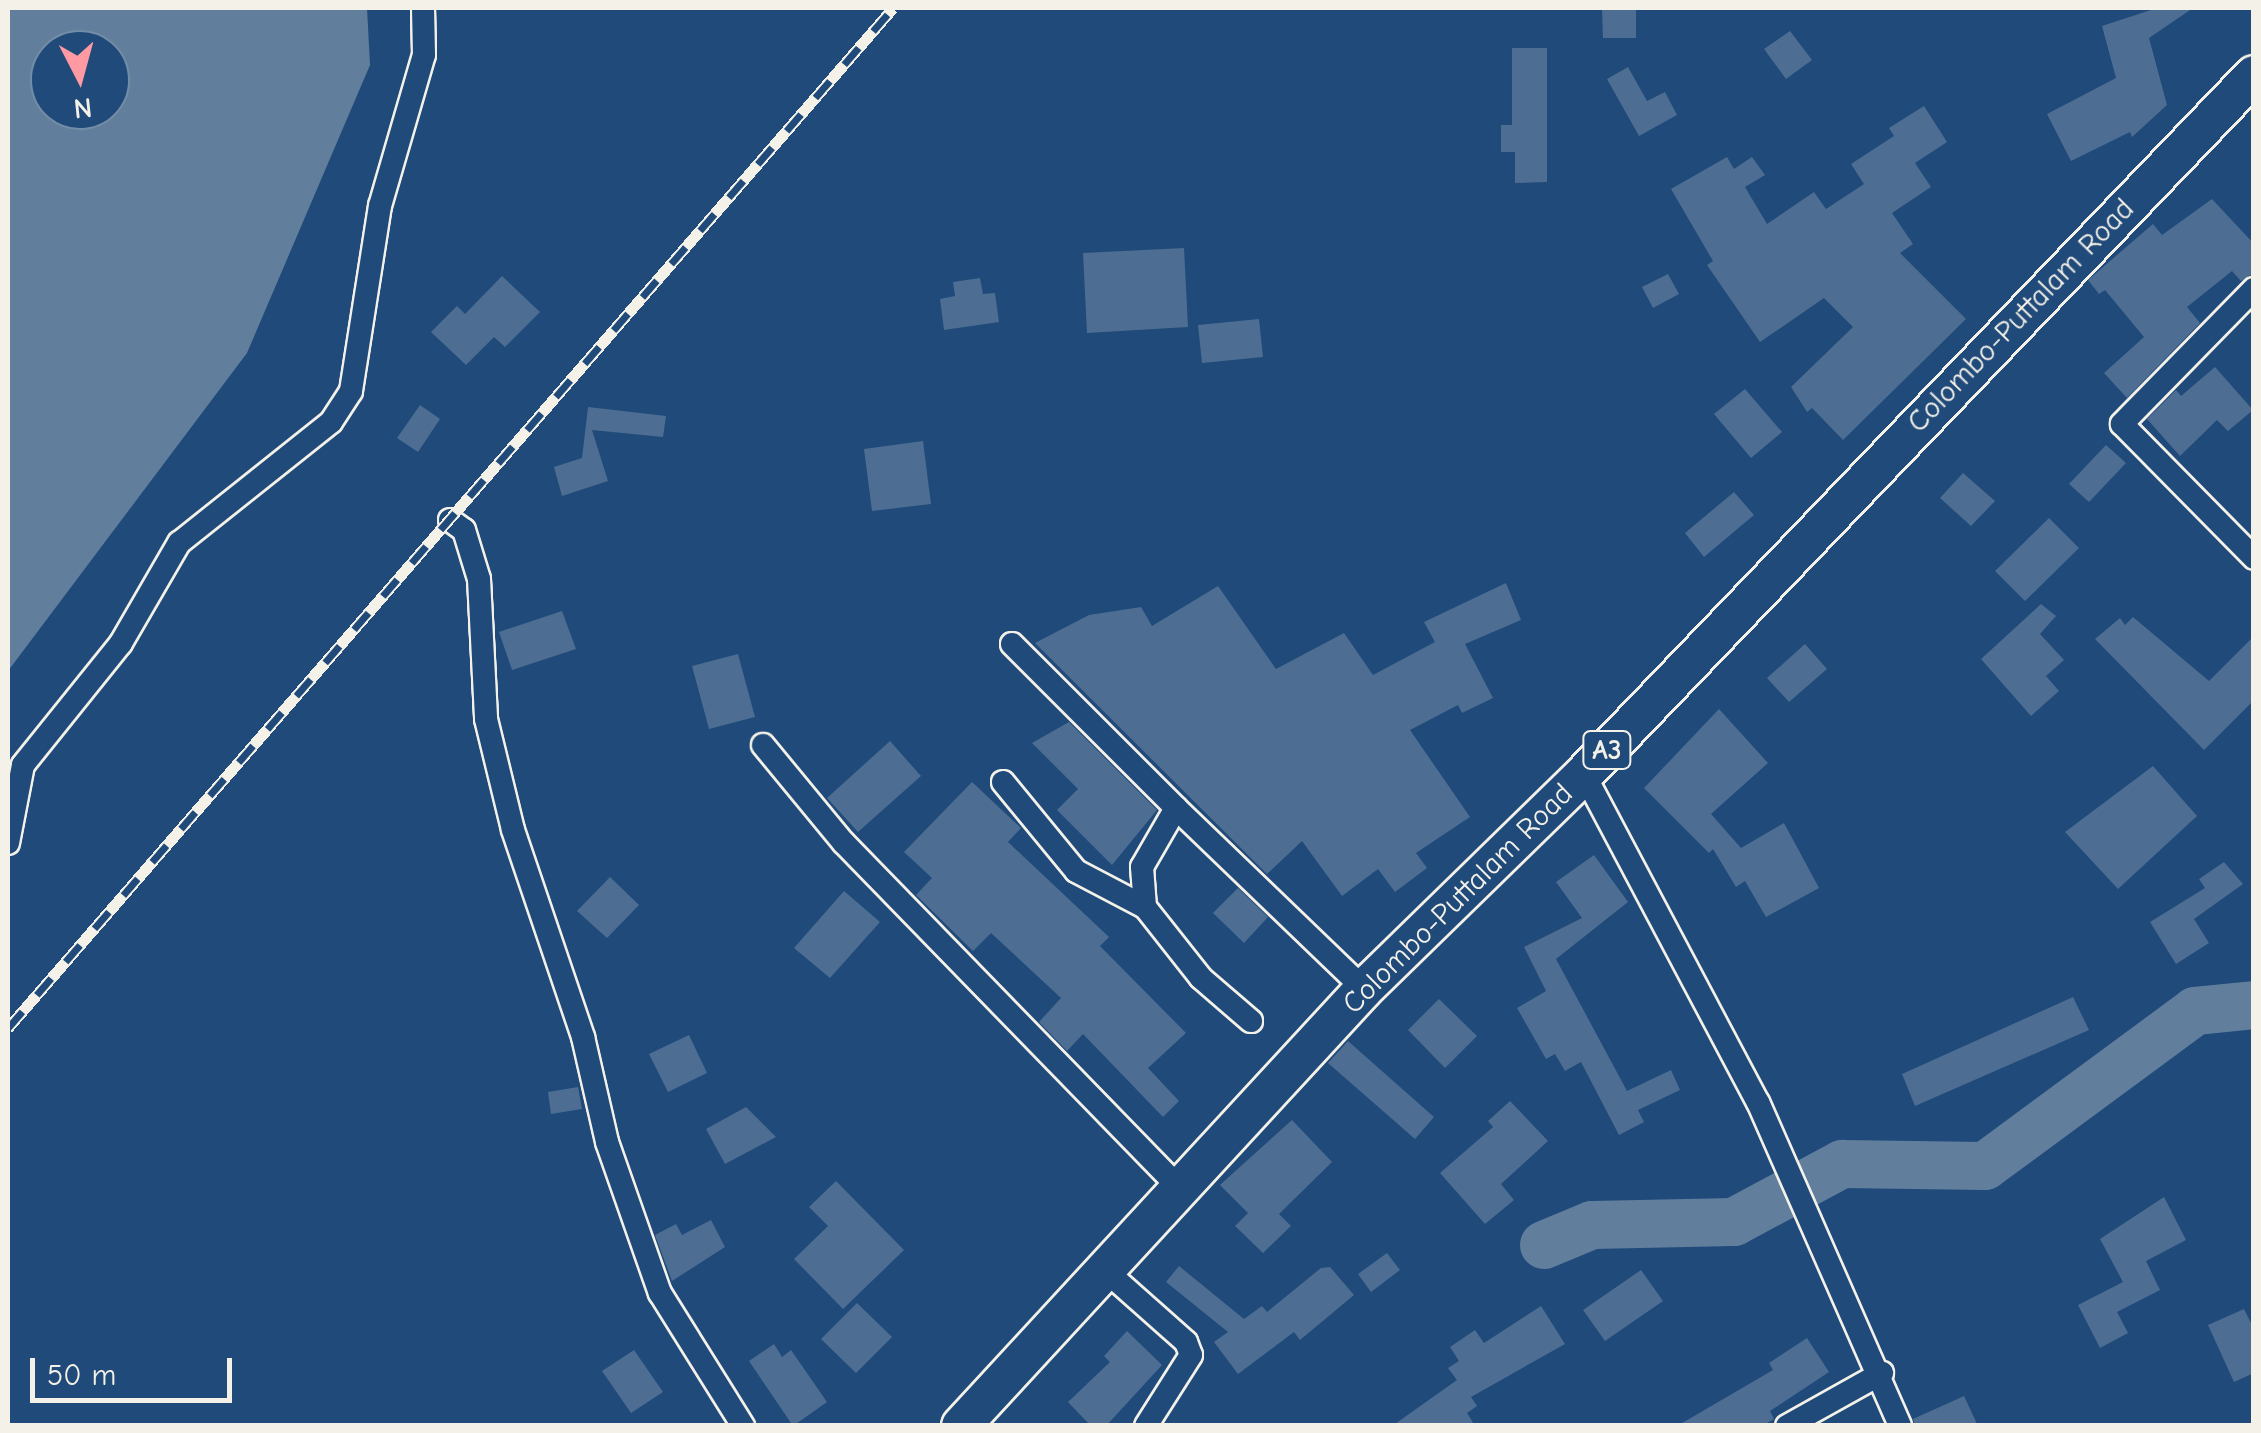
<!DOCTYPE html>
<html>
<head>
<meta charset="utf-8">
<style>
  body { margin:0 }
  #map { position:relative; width:2261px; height:1433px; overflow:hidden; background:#1f4a7a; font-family:"Comic Neue",sans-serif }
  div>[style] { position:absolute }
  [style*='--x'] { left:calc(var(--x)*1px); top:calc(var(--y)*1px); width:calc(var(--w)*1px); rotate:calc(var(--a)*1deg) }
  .water>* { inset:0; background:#627e9d }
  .river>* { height:48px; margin:-24px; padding:0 24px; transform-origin:24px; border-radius:24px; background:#627e9d }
  .building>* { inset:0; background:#4d6e92 }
  .roads { filter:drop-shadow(2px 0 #f4f1e8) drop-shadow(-2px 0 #f4f1e8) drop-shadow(0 2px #f4f1e8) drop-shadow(0 -2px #f4f1e8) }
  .minor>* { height:22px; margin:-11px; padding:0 11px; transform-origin:11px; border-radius:11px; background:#1f4a7a }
  .trunk>* { height:38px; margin:-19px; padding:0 19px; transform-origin:19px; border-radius:19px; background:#1f4a7a }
  .rail>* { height:11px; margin-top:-5.5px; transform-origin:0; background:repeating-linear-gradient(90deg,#1f4a7a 0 22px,#f4f1e8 0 44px); box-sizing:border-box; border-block:2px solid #f4f1e8 }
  span { translate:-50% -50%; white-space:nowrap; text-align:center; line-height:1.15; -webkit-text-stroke:10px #1f4a7a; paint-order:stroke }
  .shield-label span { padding:2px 8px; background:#1f4a7a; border:2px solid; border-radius:8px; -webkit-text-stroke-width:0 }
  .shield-label { font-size:28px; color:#f4f1e8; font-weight:700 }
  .street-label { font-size:30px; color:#f4f1e8 }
  .frame { position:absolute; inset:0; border:10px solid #f4f1e8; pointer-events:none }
  .north { position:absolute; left:30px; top:30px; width:100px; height:100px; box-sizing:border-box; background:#1f4a7a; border:2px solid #748da6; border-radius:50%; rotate:174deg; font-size:28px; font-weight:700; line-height:40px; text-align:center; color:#f4f1e8 }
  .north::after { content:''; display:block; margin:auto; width:35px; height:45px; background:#ff9aa2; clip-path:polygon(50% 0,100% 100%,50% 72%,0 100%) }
  .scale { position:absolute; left:30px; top:1358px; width:202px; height:45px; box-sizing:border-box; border:5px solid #f4f1e8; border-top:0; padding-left:12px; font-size:30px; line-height:35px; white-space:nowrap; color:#f4f1e8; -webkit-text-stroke:8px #1f4a7a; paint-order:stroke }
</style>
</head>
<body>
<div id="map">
  <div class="water">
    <div style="clip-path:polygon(evenodd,8px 8px,367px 8px,370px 65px,247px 353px,8px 671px,8px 8px,50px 50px,110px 50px,110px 110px,50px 110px,50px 50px)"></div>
  </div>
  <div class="river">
    <div style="--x:1544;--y:1245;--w:52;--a:-22.6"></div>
    <div style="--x:1592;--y:1225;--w:142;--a:-1.2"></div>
    <div style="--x:1734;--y:1222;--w:123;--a:-28.2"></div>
    <div style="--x:1842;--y:1164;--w:143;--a:0.8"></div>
    <div style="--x:1985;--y:1166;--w:261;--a:-36.4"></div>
    <div style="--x:2195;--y:1011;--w:59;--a:-5.8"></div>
  </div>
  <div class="building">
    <div style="clip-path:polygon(1602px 8px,1636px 8px,1636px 38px,1603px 38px)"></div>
    <div style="clip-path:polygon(2157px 8px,2193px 8px,2149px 38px,2167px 105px,2132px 137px,2130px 132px,2071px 161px,2047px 114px,2116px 78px,2102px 26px)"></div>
    <div style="clip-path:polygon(1790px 31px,1812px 60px,1786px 79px,1764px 49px)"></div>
    <div style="clip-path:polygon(1512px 48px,1547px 48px,1547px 182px,1515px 183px,1515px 152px,1501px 152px,1501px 125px,1512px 125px)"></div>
    <div style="clip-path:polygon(1628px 67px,1647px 101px,1665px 92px,1677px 115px,1639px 136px,1607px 79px)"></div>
    <div style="clip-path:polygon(1924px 106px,1947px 142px,1915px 163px,1931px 187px,1892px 213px,1913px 244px,1900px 253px,1966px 319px,1843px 440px,1812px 408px,1807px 412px,1791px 387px,1853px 327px,1824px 298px,1760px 342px,1707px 265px,1713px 261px,1671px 189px,1727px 157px,1734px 169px,1752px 157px,1765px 175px,1745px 187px,1767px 224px,1814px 192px,1826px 209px,1864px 184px,1851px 164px,1894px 136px,1889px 128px)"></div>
    <div style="clip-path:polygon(2212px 199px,2254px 244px,2254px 273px,2241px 281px,2232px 271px,2187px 307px,2200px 323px,2127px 398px,2104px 373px,2144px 337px,2105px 290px,2099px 294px,2088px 280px,2153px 224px,2162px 235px)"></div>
    <div style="clip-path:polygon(1184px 248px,1188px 327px,1087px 333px,1083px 253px)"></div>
    <div style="clip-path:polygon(1668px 274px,1679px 294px,1653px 308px,1642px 287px)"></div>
    <div style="clip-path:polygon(502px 276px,540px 312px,505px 347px,494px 337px,466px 365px,431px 332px,457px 306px,465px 314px)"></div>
    <div style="clip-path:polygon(980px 278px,983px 294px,995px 293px,999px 322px,944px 330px,940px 299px,955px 296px,953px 282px)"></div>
    <div style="clip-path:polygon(1259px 319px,1263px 357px,1202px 363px,1198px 325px)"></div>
    <div style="clip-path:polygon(2215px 367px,2253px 410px,2228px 431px,2217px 420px,2180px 456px,2147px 419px,2176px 390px,2181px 396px)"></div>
    <div style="clip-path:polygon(1745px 389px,1782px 432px,1751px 458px,1714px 414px)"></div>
    <div style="clip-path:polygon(420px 405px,440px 419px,418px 452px,397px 438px)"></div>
    <div style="clip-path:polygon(588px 407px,666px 416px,663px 437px,592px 430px,608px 481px,562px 496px,554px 467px,582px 458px)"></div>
    <div style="clip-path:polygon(923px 441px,931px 504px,872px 511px,864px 449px)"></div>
    <div style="clip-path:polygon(2106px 445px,2126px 463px,2089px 502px,2069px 484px)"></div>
    <div style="clip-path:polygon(1963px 473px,1995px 501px,1971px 526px,1940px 498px)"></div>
    <div style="clip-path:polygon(1734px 492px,1754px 515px,1704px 557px,1685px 533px)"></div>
    <div style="clip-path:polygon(2049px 518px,2079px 548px,2025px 601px,1995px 571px)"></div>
    <div style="clip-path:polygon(1506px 583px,1521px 620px,1465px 644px,1493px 698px,1462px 713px,1458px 705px,1410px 730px,1470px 817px,1416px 853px,1427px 868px,1395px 892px,1378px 869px,1342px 896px,1302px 841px,1267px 874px,1035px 643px,1089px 615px,1141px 607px,1152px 626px,1218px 586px,1276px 669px,1344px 633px,1373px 675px,1435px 642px,1424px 622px)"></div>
    <div style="clip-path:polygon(2041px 604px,2056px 616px,2040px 634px,2064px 660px,2046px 676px,2059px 691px,2031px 716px,1981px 659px)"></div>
    <div style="clip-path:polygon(562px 611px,576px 649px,512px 670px,499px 632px)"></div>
    <div style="clip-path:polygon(2133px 617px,2209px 681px,2254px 636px,2254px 700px,2204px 750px,2095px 639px,2120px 618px,2125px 625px)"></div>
    <div style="clip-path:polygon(1805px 644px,1827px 669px,1789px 702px,1767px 678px)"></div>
    <div style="clip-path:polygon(738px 654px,755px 717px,709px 729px,692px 666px)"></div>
    <div style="clip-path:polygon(1719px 709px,1768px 763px,1711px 814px,1741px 848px,1784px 823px,1819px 888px,1766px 917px,1745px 881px,1736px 887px,1713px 849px,1709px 853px,1644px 788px)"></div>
    <div style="clip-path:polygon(1069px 722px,1157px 810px,1112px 865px,1057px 810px,1078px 789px,1032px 743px)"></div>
    <div style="clip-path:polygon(890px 741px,921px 776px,858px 832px,827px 798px)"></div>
    <div style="clip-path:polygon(2153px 766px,2197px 816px,2118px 889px,2065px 832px)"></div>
    <div style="clip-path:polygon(972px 782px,1021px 828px,1008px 842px,1109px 937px,1100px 946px,1186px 1033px,1148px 1068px,1179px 1101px,1163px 1117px,1083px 1034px,1067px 1051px,1039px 1022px,1061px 998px,991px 933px,973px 951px,916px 895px,932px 878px,904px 852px)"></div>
    <div style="clip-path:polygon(1594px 855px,1628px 902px,1556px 959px,1627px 1091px,1671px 1070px,1680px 1090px,1638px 1110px,1644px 1122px,1619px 1135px,1581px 1062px,1565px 1071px,1555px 1054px,1546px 1059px,1517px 1008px,1546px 991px,1524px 947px,1582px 918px,1556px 882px)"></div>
    <div style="clip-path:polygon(2224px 862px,2243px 884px,2194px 919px,2209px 943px,2176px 964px,2150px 922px,2205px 888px,2199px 879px)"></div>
    <div style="clip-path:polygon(610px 877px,639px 905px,607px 938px,577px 911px)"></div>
    <div style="clip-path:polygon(1238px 888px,1268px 917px,1244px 943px,1213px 913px)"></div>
    <div style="clip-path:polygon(844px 891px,880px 922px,830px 978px,794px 948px)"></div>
    <div style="clip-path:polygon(2073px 997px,2089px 1030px,1915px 1106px,1902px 1074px)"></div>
    <div style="clip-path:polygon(1439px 999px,1477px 1036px,1445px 1068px,1408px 1030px)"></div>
    <div style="clip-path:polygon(689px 1035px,707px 1073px,668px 1092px,649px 1054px)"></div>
    <div style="clip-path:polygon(1348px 1041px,1434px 1117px,1415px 1139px,1328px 1063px)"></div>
    <div style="clip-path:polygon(578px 1087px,582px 1109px,551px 1114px,548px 1092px)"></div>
    <div style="clip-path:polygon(1510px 1101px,1548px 1141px,1501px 1184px,1514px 1200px,1485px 1224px,1440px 1173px,1493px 1127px,1488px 1121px)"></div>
    <div style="clip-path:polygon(746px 1107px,776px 1137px,725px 1164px,706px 1129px)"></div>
    <div style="clip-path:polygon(1292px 1120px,1332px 1162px,1279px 1214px,1291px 1226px,1263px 1253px,1235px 1226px,1248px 1213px,1220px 1185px)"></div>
    <div style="clip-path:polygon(836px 1181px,904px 1250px,843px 1309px,794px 1259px,828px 1226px,809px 1207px)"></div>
    <div style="clip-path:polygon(2164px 1197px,2186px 1240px,2146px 1261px,2160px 1290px,2117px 1312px,2128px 1333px,2100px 1348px,2078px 1305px,2123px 1282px,2100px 1239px)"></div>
    <div style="clip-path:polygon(711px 1220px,725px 1247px,672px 1281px,655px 1235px,676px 1224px,682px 1235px)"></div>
    <div style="clip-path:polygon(1387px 1253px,1400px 1270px,1371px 1292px,1358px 1274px)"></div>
    <div style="clip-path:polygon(1179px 1266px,1244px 1319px,1262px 1306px,1267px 1312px,1321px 1268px,1330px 1267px,1354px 1295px,1300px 1340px,1294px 1332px,1238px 1374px,1214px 1342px,1228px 1332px,1166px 1282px)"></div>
    <div style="clip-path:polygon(1641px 1270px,1663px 1301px,1605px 1341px,1583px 1310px)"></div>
    <div style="clip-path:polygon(857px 1303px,892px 1337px,856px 1373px,821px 1339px)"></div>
    <div style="clip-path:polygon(1541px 1306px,1565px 1344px,1471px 1397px,1477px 1406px,1467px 1413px,1475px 1426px,1392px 1426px,1457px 1380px,1448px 1368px,1459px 1361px,1450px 1347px,1475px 1330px,1484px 1343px)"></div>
    <div style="clip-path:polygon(2244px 1309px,2254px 1329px,2254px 1373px,2234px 1382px,2208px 1325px)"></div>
    <div style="clip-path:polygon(1127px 1331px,1162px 1365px,1106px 1426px,1091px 1426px,1068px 1402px,1110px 1362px,1104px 1356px)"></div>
    <div style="clip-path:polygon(1807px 1338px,1829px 1372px,1770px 1411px,1774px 1419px,1762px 1426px,1677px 1426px,1773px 1370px,1769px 1363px)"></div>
    <div style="clip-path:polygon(774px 1344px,782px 1357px,791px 1350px,827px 1402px,793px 1426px,749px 1361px)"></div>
    <div style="clip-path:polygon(634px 1350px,663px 1392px,631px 1413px,602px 1371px)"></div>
    <div style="clip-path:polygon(1964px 1396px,1978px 1426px,1915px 1426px,1913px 1419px)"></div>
  </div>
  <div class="roads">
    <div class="minor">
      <div style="--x:2254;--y:289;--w:189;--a:134.4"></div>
      <div style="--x:2122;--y:424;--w:188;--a:45.4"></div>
      <div style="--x:450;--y:520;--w:17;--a:36"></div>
      <div style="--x:464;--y:530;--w:51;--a:73"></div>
      <div style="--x:479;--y:579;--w:140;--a:87.1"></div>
      <div style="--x:486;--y:719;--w:114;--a:76.3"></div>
      <div style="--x:513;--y:830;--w:219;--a:71.3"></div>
      <div style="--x:583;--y:1037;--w:108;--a:77.1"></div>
      <div style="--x:607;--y:1142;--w:160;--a:70.7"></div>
      <div style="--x:660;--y:1293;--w:157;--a:58"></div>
      <div style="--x:1012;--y:644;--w:232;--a:45"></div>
      <div style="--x:1176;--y:808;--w:68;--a:120"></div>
      <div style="--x:1142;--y:867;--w:40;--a:85.7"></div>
      <div style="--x:1145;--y:907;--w:90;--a:51.7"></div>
      <div style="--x:1201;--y:978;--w:66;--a:40.7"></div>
      <div style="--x:763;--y:745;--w:126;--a:50.5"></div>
      <div style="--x:843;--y:842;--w:487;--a:45.8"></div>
      <div style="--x:1584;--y:774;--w:371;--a:62.1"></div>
      <div style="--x:1758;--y:1102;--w:354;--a:66.3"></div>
      <div style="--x:1003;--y:782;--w:115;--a:50.6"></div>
      <div style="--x:1076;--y:871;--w:78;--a:27.6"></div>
      <div style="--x:1176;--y:808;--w:261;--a:43.9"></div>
      <div style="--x:8;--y:843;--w:79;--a:-79.1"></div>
      <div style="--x:23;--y:765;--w:156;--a:-51.2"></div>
      <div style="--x:121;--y:643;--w:116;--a:-59.9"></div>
      <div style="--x:179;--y:543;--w:194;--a:-38.5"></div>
      <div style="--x:331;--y:422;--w:37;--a:-57"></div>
      <div style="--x:351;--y:391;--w:187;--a:-81.1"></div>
      <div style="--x:380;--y:206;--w:157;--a:-73.8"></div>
      <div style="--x:424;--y:55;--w:47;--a:-91.2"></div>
      <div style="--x:1106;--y:1271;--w:107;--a:41.6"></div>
      <div style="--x:1186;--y:1342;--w:14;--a:69"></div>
      <div style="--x:1191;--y:1355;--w:84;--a:122.4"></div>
      <div style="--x:1787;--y:1426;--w:109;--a:-29.2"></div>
    </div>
    <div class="trunk">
      <div style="--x:961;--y:1426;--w:594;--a:-47.32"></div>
      <div style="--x:1364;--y:989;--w:308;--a:-44.3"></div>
      <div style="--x:1584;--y:774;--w:968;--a:-46.21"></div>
    </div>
  </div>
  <div class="rail">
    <div style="--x:8;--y:1028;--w:1350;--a:-49.05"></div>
  </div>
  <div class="shield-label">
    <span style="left:1607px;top:750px">A3</span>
  </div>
  <div class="street-label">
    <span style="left:2021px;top:316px;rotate:-46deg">Colombo-Puttalam Road</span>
    <span style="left:1458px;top:899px;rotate:-45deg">Colombo-Puttalam Road</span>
  </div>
  <div class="frame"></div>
  <div class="north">N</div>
  <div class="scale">50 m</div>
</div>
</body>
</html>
